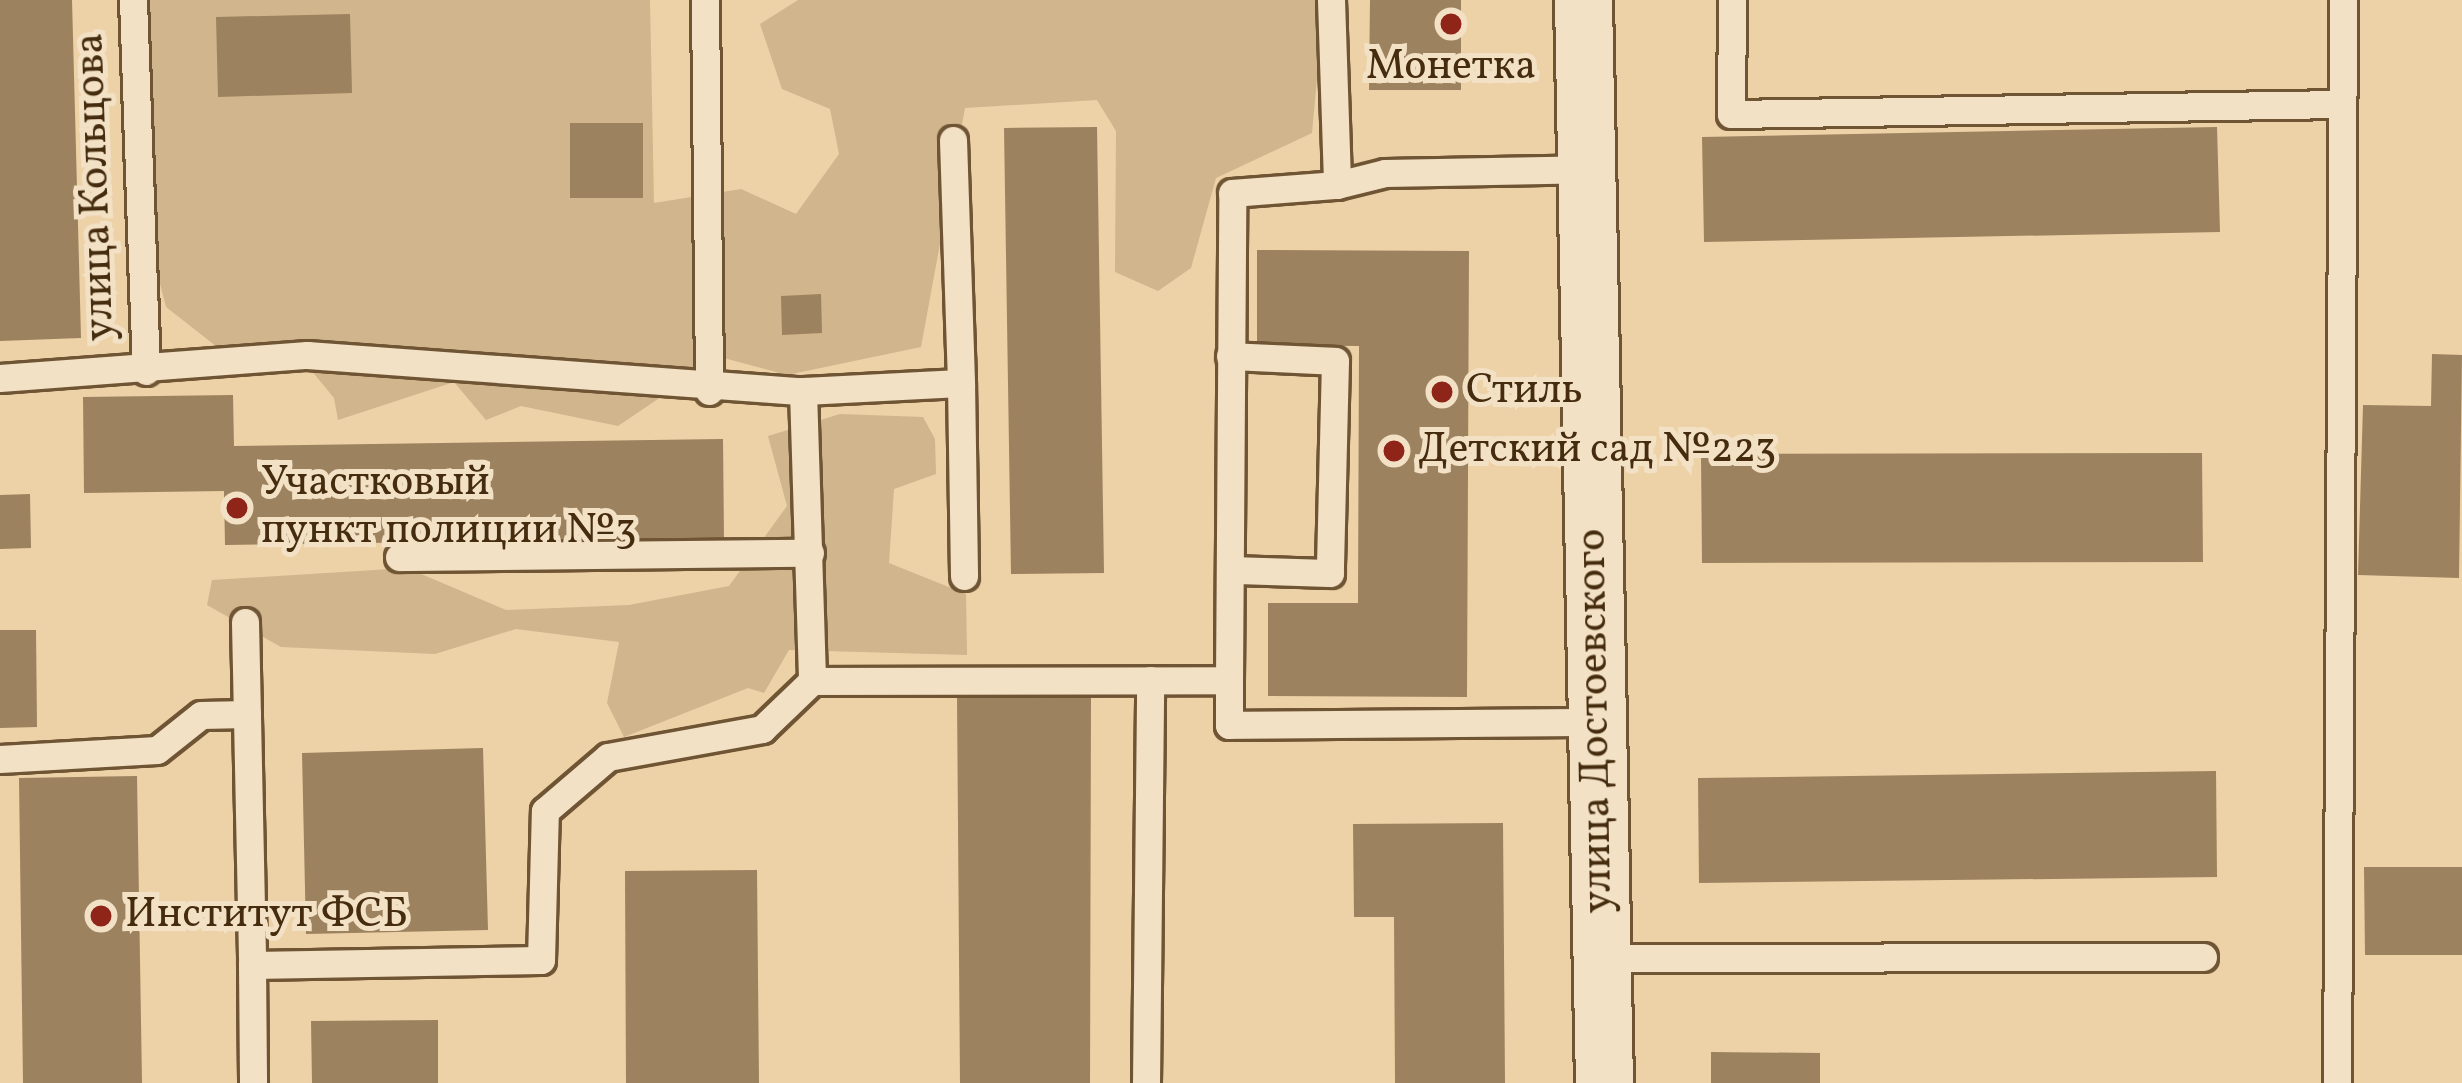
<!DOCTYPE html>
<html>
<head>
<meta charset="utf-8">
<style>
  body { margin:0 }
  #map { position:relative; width:2462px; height:1083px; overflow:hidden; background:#edd1a7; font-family:Vollkorn,serif }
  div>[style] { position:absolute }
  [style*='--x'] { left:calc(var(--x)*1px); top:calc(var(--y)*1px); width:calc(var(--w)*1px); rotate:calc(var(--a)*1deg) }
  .green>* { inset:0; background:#d0b58d }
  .building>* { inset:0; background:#9c825e }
  .roads { filter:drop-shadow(3px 0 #6f5534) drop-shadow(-3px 0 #6f5534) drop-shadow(0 3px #6f5534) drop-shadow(0 -3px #6f5534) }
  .service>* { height:27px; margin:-13.5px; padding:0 13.5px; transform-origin:13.5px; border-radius:13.5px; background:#f3e1c6 }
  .minor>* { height:57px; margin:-28.5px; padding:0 28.5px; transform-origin:28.5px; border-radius:28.5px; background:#f3e1c6 }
  .dots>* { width:33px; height:33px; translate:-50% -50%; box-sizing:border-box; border:6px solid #f3e1c6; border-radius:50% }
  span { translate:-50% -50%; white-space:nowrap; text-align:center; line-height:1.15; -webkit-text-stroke:10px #f3e1c6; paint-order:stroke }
  .poi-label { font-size:42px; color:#452c0e }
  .left { translate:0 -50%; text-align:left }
  .street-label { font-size:42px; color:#452c0e }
</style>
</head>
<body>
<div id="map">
  <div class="green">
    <div style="clip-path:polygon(149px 0,650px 0,654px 203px,741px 189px,796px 214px,839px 154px,830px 109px,782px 89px,760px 24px,798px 0,1316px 0,1319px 56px,1312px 133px,1216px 178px,1191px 268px,1158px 291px,1115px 272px,1116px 131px,1097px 100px,965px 108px,921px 347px,787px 375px,720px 357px,618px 426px,521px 406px,486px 420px,454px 382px,338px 420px,334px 398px,301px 358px,235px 361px,166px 307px,134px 182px)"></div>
    <div style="clip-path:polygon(840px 414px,923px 417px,935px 439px,936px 474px,894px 489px,889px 563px,966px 594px,967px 655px,789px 650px,764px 693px,748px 688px,624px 737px,607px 703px,619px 642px,516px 629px,435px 654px,281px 647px,207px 605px,212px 580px,407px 568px,506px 610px,629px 605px,729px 586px,787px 506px,768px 436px)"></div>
  </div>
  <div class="building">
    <div style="clip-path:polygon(0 0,72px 0,81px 338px,0 341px)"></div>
    <div style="clip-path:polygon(1370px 0,1461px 0,1461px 90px,1369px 90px)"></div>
    <div style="clip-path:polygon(350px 14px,352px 93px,218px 97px,216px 17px)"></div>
    <div style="clip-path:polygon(570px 123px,643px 123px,643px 198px,570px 198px)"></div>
    <div style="clip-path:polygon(1097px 127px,1104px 573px,1011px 574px,1004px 128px)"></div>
    <div style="clip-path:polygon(2217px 127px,2220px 232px,1704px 242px,1702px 137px)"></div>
    <div style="clip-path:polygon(1257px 250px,1469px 251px,1467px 697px,1268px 696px,1268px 603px,1358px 603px,1359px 346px,1257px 345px)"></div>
    <div style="clip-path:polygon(821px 294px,822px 333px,782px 335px,781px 296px)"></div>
    <div style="clip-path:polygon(2432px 354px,2462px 355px,2459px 578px,2358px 575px,2363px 405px,2431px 406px)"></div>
    <div style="clip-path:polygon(233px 395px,234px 446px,723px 439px,724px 538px,225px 545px,224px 491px,84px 493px,83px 397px)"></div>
    <div style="clip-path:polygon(2202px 453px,2203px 562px,1702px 563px,1701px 454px)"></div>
    <div style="clip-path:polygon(30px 494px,31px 548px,0 549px,0 495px)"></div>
    <div style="clip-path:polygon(0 630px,36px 630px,37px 727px,0 728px)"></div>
    <div style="clip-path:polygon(957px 695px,1091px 696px,1090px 1083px,960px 1083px)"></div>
    <div style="clip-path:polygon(483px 748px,488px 930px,306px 934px,302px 753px)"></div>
    <div style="clip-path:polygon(2216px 771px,2217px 877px,1699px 883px,1698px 778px)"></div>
    <div style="clip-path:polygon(137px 776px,142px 1083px,23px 1083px,19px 778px)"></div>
    <div style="clip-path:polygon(1503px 823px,1505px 1083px,1395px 1083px,1394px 917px,1354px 917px,1353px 824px)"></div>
    <div style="clip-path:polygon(2364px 867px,2462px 867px,2462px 955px,2365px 955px)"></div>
    <div style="clip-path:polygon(757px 870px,759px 1083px,626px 1083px,625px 871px)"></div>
    <div style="clip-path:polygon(438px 1020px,438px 1083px,312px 1083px,311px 1021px)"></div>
    <div style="clip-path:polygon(1711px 1052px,1820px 1053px,1820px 1083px,1711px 1083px)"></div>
  </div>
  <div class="roads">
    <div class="service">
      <div style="--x:133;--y:0;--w:371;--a:88"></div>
      <div style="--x:705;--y:0;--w:391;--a:89.4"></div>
      <div style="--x:1331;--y:0;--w:185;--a:88.1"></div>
      <div style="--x:1337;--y:185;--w:49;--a:-14"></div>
      <div style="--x:1385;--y:173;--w:200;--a:-1.1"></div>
      <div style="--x:1732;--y:0;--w:114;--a:90.5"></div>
      <div style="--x:1731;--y:114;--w:611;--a:-0.94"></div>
      <div style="--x:953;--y:140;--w:243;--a:88.1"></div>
      <div style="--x:1230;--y:356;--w:105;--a:2.7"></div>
      <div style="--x:1335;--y:361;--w:212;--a:91.4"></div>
      <div style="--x:1330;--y:573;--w:94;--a:-178.2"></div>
      <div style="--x:0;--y:378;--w:308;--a:-4.3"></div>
      <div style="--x:307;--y:355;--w:497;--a:4.2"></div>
      <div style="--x:803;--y:391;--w:290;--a:88.2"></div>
      <div style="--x:812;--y:681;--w:417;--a:-0.1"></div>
      <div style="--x:1229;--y:680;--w:45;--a:90"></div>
      <div style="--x:1229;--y:725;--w:369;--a:-0.5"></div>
      <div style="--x:803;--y:391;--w:158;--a:-2.9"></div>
      <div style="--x:961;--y:383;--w:193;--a:89.1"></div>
      <div style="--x:399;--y:557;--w:411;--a:-0.6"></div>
      <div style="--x:245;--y:622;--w:343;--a:88.8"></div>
      <div style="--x:252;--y:965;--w:289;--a:-1"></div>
      <div style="--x:541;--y:960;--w:149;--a:-88.5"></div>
      <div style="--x:545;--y:811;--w:83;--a:-40.6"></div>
      <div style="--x:608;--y:757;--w:157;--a:-10.3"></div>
      <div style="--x:762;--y:729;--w:69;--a:-43.8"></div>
      <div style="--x:1229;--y:680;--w:487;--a:-89.6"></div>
      <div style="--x:1232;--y:193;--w:105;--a:-4.4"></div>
      <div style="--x:0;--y:759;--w:157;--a:-3.3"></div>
      <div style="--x:157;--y:750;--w:56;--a:-38.5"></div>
      <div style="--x:201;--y:715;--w:46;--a:-1.2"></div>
      <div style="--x:1601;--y:958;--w:602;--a:-0.1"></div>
      <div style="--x:252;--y:965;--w:118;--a:89.5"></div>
      <div style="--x:1146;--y:1083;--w:403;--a:-89.4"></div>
      <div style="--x:2337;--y:1083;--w:1083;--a:-89.68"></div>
    </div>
    <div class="minor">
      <div style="--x:1583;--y:0;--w:1083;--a:88.89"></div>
    </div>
  </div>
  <div class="dots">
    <div style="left:1451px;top:24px;background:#8f2418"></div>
    <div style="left:1442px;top:392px;background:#8f2418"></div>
    <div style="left:1394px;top:451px;background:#8f2418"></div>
    <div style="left:237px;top:508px;background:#8f2418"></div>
    <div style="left:101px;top:916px;background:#8f2418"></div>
  </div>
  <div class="poi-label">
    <span style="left:1451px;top:68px">Монетка</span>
    <span class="left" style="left:1466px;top:392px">Стиль</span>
    <span class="left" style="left:1418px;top:451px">Детский сад №223</span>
    <span class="left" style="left:261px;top:508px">Участковый<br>пункт полиции №3</span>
    <span class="left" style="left:125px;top:916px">Институт ФСБ</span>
  </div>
  <div class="street-label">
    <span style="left:97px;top:187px;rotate:-92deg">улица Кольцова</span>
    <span style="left:1597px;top:721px;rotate:-91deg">улица Достоевского</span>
  </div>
</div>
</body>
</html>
